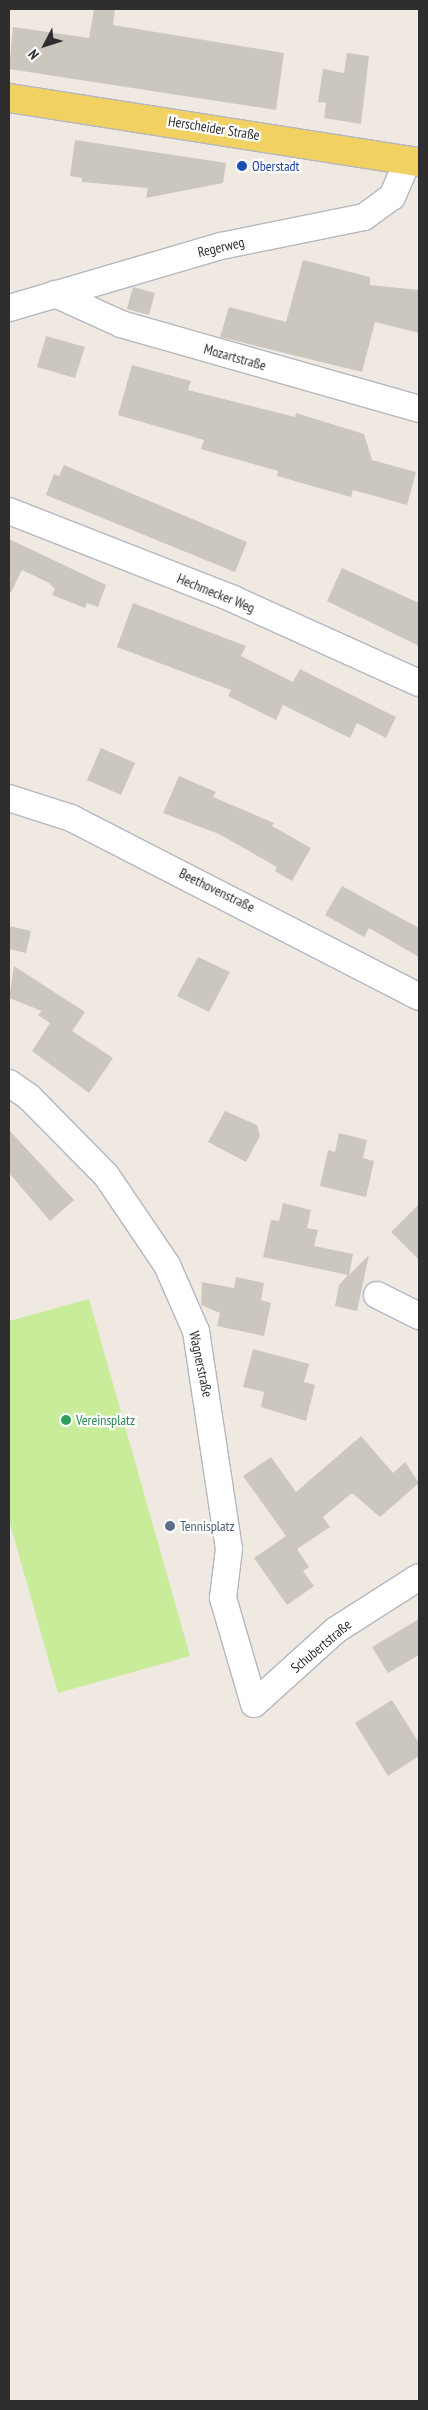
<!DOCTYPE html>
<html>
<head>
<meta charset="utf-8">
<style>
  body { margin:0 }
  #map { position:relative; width:428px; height:2410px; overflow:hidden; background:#efe9e1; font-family:"PT Sans Narrow",sans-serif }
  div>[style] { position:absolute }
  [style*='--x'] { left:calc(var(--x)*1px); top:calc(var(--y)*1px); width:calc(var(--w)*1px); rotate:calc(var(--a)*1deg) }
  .pitch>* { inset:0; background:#c9ec9a }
  .building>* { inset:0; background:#cbc7bf }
  .roads { filter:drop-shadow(1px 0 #b4b7c1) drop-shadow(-1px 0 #b4b7c1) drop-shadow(0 1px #b4b7c1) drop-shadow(0 -1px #b4b7c1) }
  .minor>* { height:26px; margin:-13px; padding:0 13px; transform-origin:13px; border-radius:13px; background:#fff }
  .major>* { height:28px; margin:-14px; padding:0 14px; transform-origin:14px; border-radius:14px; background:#f2d163 }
  .dots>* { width:14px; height:14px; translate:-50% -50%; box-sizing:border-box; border:2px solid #fff; border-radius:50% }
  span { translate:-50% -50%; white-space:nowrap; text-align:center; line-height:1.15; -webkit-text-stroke:4.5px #fff; paint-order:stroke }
  .street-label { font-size:14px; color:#2e2e2e }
  .transit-label { font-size:14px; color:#164399 }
  .left { translate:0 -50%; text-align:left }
  .leisure-label { font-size:14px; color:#27864d }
  .service-label { font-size:14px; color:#4e5e75 }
  .frame { position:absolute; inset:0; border:10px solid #2e2e2e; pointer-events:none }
  .north { position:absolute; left:20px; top:20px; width:50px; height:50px; -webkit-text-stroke:4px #fff; paint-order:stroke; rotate:230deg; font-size:14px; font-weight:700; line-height:20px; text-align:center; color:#2e2e2e }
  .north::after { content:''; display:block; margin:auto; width:18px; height:22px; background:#2e2e2e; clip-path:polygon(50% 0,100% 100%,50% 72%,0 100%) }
</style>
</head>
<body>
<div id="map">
  <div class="pitch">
    <div style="clip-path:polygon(89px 1299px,190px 1656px,58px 1693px,9px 1520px,9px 1321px)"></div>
  </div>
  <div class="building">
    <div style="clip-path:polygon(94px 9px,115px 9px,113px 25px,284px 53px,276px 110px,9px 69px,13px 27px,89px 38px)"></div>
    <div style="clip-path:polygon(347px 53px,369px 56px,361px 124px,324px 118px,326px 103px,318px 102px,323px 69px,344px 73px)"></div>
    <div style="clip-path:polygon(75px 140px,226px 163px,223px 183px,146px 198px,148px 188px,82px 182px,82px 178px,70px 176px)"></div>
    <div style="clip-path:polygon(303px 260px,370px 277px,370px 285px,419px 290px,419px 333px,375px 322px,362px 372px,220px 337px,229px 307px,286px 322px)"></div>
    <div style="clip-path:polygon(133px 287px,155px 293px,149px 315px,127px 309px)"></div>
    <div style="clip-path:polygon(46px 336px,85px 347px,75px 378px,37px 367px)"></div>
    <div style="clip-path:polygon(132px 365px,191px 381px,188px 390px,295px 417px,296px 413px,364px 434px,372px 460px,416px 472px,407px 505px,353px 490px,351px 497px,277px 476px,278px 471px,201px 449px,204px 440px,118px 415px)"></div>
    <div style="clip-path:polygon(64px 465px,247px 542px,235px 572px,46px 495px,54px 474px,59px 476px)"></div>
    <div style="clip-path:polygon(9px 539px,106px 585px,98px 607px,87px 603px,85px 608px,52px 595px,55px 589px,49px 583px,22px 570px,9px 596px)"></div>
    <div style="clip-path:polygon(342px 568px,419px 603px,419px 646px,327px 601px)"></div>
    <div style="clip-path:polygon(133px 603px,246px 646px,241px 656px,293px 682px,300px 669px,396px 717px,386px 738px,357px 723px,350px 738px,283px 705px,276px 720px,228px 696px,231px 690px,117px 647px)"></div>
    <div style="clip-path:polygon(101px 748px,135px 763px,121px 795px,87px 780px)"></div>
    <div style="clip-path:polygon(179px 776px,216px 792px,213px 797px,274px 823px,272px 826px,311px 848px,292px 881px,275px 871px,277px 867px,219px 834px,163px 813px)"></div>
    <div style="clip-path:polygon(342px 886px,419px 928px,419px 957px,369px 928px,364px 937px,325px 915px)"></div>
    <div style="clip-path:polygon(9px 926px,31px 931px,26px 953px,9px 949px)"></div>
    <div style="clip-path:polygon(198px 957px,230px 972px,209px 1012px,177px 996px)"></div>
    <div style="clip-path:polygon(14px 966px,85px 1012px,72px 1031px,113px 1058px,89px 1093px,32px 1051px,50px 1023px,38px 1015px,42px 1011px,9px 998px)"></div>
    <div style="clip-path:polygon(225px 1111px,257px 1125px,260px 1136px,246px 1162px,208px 1142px)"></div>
    <div style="clip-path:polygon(9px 1130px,74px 1200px,50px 1221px,9px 1173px)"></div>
    <div style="clip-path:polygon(339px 1133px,367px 1140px,363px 1158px,374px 1161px,366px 1197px,320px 1186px,328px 1150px,335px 1152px)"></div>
    <div style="clip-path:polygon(283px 1203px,311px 1210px,307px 1228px,318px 1230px,314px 1246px,353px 1254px,349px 1275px,369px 1255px,357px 1311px,335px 1306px,339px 1285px,348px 1275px,263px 1257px,271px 1220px,279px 1221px)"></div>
    <div style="clip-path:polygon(419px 1204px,419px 1260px,391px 1232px)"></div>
    <div style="clip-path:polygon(236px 1277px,264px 1283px,261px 1300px,271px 1303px,264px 1336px,217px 1326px,220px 1313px,201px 1305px,202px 1282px,234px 1288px)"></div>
    <div style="clip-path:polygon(253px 1349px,309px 1364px,304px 1382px,315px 1385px,306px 1421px,261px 1407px,264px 1392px,243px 1387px)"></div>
    <div style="clip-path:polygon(361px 1436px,393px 1473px,405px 1462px,419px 1483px,380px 1517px,352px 1493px,323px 1517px,330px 1527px,297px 1549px,309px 1567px,303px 1571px,314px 1586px,287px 1605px,254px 1558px,286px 1536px,243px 1476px,271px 1457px,296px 1492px)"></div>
    <div style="clip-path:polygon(419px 1619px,419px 1655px,388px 1673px,372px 1647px)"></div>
    <div style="clip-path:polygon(392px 1700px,419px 1743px,419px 1756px,388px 1776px,355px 1723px)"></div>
  </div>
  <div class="roads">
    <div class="minor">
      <div style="--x:55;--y:294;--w:72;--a:24.4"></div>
      <div style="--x:121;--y:324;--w:310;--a:15.9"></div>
      <div style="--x:9;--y:308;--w:221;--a:-16.3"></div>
      <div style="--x:221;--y:246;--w:146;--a:-11.5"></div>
      <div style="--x:364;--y:217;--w:34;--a:-36"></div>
      <div style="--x:392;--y:197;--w:40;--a:-66.6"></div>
      <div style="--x:9;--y:511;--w:241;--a:21.4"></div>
      <div style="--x:233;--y:599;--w:204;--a:24.3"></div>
      <div style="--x:9;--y:798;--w:65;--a:17.9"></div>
      <div style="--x:71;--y:818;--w:391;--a:27.2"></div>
      <div style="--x:9;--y:1083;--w:24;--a:35"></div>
      <div style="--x:29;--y:1097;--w:110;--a:45.4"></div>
      <div style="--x:106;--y:1175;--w:109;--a:55.9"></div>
      <div style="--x:167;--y:1265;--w:72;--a:66.3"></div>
      <div style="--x:196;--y:1331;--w:220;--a:81.4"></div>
      <div style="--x:229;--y:1549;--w:49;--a:97"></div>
      <div style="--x:223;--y:1598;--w:110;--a:73.7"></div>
      <div style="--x:254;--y:1704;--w:110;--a:-42.1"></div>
      <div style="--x:336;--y:1630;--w:98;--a:-32.6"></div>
      <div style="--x:377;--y:1295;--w:47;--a:26.6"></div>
    </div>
    <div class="major">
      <div style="--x:9;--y:98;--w:415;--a:8.9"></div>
    </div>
  </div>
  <div class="dots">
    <div style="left:242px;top:166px;background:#1a4fb4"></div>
    <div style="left:66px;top:1420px;background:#2e9e5b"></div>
    <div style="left:170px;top:1526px;background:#5c6f8a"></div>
  </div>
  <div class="street-label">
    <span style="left:214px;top:128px;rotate:9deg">Herscheider Straße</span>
    <span style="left:221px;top:247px;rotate:-13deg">Regerweg</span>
    <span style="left:235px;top:357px;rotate:16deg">Mozartstraße</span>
    <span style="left:216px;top:593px;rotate:22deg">Hechmecker Weg</span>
    <span style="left:217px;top:890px;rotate:26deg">Beethovenstraße</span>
    <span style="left:201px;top:1364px;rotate:78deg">Wagnerstraße</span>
    <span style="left:321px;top:1646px;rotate:-40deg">Schubertstraße</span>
  </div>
  <div class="transit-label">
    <span class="left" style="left:252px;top:166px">Oberstadt</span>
  </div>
  <div class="leisure-label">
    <span class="left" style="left:76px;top:1420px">Vereinsplatz</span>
  </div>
  <div class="service-label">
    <span class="left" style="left:180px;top:1526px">Tennisplatz</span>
  </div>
  <div class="frame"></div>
  <div class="north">N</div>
</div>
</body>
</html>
